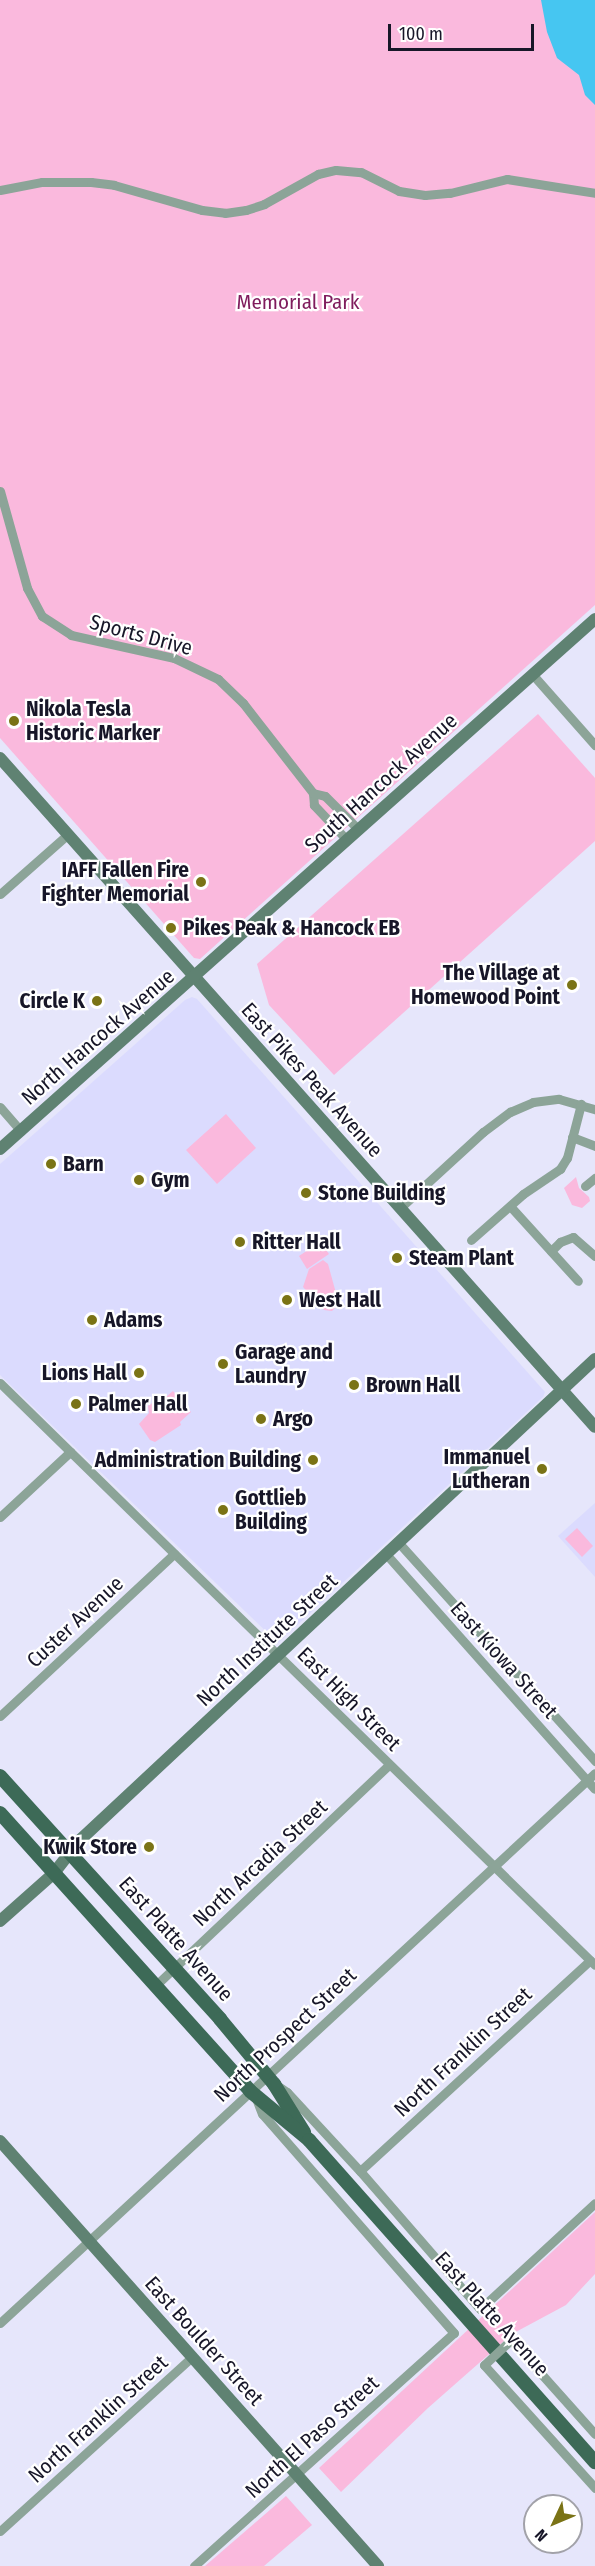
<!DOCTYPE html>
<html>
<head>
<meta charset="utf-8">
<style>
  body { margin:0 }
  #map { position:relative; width:595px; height:2566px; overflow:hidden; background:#e6e6fb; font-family:"Fira Sans Condensed",sans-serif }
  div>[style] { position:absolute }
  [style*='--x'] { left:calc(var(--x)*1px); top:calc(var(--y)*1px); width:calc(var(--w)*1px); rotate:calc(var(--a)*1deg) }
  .built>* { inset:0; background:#dbdbfe }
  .green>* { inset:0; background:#fab9dd }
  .water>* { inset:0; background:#46c6f1 }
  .street>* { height:9px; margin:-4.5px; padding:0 4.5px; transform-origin:4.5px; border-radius:4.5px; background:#8ca498 }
  .secondary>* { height:12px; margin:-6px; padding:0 6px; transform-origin:6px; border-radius:6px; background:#5f8272 }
  .primary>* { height:14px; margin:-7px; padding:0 7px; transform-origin:7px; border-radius:7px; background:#3d6a57 }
  .street-bridge>* { height:9px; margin:-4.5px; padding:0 4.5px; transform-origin:4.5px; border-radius:4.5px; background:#8ca498 }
  .dots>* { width:16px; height:16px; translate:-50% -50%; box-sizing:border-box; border:3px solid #fff; border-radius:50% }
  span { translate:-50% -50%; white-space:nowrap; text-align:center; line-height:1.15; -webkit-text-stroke:4.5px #fff; paint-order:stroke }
  .park-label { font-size:21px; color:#7f1c5d }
  .street-label { font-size:21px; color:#171628 }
  .poi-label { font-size:21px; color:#171628; font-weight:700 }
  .left { translate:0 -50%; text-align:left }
  .right { translate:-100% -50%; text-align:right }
  .north { position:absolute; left:523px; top:2494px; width:60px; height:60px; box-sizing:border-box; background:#fff; border:2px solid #a2a2a9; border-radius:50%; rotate:226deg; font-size:16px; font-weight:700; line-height:24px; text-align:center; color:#171628 }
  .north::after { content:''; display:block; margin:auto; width:21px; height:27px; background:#7a7316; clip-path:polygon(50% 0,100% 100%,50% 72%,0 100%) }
  .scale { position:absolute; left:388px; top:24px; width:146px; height:27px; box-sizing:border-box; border:3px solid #171628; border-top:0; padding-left:8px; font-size:18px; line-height:21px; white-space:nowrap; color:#171628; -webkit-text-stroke:4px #fff; paint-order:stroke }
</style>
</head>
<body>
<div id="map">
  <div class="built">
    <div style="clip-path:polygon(192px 997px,197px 999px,545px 1392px,543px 1397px,278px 1643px,0 1375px,0 1164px,185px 1000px)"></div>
    <div style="clip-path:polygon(595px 1503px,595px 1577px,558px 1536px)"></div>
  </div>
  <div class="green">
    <div style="clip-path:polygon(0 0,595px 0,595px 605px,200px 959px,194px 958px,0 738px)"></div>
    <div style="clip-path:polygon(538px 714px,595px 778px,595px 841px,334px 1075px,269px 1005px,257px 964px)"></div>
    <div style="clip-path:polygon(226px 1114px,256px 1148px,217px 1184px,186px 1150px)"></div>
    <div style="clip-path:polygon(576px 1177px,579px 1188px,589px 1197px,590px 1201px,582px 1208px,572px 1205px,564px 1188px)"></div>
    <div style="clip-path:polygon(320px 1242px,329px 1254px,307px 1269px,299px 1256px)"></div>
    <div style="clip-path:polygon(323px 1260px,328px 1264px,339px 1304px,332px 1311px,324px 1310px,303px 1287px,309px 1269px)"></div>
    <div style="clip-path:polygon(173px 1391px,191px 1412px,180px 1422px,181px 1425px,155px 1442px,150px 1440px,139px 1424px,149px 1413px,148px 1406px,158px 1399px,161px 1401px)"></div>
    <div style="clip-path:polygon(577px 1528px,593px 1546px,582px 1557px,565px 1539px)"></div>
    <div style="clip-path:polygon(595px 2212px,595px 2274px,566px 2305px,512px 2334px,428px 2408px,341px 2492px,319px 2468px)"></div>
    <div style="clip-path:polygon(286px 2496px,312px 2525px,264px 2566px,205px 2566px)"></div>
  </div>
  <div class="water">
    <div style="clip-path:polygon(541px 0,595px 0,595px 105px,585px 95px,579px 75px,557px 58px,547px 32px)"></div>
  </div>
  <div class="street">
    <div style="--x:0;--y:190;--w:43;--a:-10.8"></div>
    <div style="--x:42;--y:182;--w:49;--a:0"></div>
    <div style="--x:91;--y:182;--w:23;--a:7"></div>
    <div style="--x:114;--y:185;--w:91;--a:15.9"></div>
    <div style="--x:202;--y:210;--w:23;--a:7"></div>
    <div style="--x:225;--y:213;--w:21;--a:-8"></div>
    <div style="--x:246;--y:210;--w:19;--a:-18"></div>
    <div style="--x:264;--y:204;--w:62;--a:-29.1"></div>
    <div style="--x:318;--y:174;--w:18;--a:-13"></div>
    <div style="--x:336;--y:170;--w:25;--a:5"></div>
    <div style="--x:361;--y:172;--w:42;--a:26.6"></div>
    <div style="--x:399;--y:191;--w:26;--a:9"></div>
    <div style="--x:425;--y:195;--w:25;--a:-5"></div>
    <div style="--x:450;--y:193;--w:59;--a:-13.8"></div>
    <div style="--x:507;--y:179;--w:89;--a:9"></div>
    <div style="--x:0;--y:491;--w:101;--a:74.4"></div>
    <div style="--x:27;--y:588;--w:32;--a:62"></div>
    <div style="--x:42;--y:616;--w:35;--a:33"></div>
    <div style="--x:71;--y:635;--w:106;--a:12.6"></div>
    <div style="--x:174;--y:658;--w:49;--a:25.5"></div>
    <div style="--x:218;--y:679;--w:35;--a:44"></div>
    <div style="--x:243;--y:703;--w:114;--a:52.1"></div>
    <div style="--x:533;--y:675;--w:94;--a:48.5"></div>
    <div style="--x:346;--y:839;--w:47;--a:-133.3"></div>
    <div style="--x:314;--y:805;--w:12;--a:-95"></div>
    <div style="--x:313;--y:793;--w:12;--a:14"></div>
    <div style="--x:325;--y:796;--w:47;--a:45"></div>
    <div style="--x:0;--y:894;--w:91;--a:-41.4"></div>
    <div style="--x:0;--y:1107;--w:32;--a:49"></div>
    <div style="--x:572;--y:1137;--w:25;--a:21"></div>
    <div style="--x:585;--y:1186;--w:13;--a:-39"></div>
    <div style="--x:510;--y:1206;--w:101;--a:47.8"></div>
    <div style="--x:400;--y:1208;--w:113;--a:-42.5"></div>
    <div style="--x:483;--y:1132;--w:34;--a:-37"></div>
    <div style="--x:510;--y:1112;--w:25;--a:-23"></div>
    <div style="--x:533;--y:1102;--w:26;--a:-7"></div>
    <div style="--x:559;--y:1099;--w:37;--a:16"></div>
    <div style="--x:471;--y:1240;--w:69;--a:-41.5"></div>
    <div style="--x:523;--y:1194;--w:45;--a:-34"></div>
    <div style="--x:560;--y:1169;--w:13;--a:-58"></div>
    <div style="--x:567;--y:1158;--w:56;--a:-75.5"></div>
    <div style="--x:551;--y:1251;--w:13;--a:-45"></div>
    <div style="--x:560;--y:1242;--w:14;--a:-21"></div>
    <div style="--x:573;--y:1237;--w:29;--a:41"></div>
    <div style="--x:0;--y:1383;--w:832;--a:44.37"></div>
    <div style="--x:0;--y:1517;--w:96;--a:-42.9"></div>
    <div style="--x:398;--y:1542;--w:295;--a:48"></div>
    <div style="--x:386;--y:1554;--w:314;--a:48.4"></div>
    <div style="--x:0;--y:1716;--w:238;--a:-43"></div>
    <div style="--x:155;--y:1986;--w:322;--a:-43.4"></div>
    <div style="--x:278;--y:2086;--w:11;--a:34"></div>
    <div style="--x:287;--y:2092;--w:108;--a:47.3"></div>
    <div style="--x:360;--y:2171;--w:183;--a:49"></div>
    <div style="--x:480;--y:2309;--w:156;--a:-42.7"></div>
    <div style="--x:360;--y:2171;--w:312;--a:-42.5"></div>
    <div style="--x:0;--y:2323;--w:810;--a:-42.75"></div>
    <div style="--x:511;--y:2340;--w:126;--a:48.2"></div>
    <div style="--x:484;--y:2365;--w:166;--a:47.9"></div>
    <div style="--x:0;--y:2531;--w:259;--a:-42.2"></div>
    <div style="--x:194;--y:2566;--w:349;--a:-41.9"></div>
    <div style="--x:454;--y:2333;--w:291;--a:-131.2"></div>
    <div style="--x:262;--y:2114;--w:17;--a:-111"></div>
  </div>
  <div class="secondary">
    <div style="--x:0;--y:758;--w:895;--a:48.35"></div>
    <div style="--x:0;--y:1149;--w:797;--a:-41.69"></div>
    <div style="--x:0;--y:1921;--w:72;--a:-41.6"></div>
    <div style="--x:54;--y:1873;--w:41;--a:-52"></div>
    <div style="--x:79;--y:1841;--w:706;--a:-43.05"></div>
    <div style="--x:0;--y:2141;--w:569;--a:48.35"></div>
  </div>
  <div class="primary">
    <div style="--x:0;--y:1776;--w:328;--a:47.8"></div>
    <div style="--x:220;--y:2019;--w:85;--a:50.3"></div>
    <div style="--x:274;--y:2084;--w:57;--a:58"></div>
    <div style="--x:0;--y:1813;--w:374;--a:48"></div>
    <div style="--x:250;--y:2091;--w:77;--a:39.7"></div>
    <div style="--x:309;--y:2140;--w:431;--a:48.4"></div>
  </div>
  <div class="street-bridge">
    <div style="--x:484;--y:2365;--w:37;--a:-43"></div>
  </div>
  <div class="dots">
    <div style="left:14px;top:721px;background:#7a7316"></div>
    <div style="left:201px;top:882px;background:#7a7316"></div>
    <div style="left:171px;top:928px;background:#7a7316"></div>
    <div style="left:572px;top:985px;background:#7a7316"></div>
    <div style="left:97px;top:1001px;background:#7a7316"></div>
    <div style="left:51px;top:1164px;background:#7a7316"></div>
    <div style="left:139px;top:1180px;background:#7a7316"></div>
    <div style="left:306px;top:1193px;background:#7a7316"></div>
    <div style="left:240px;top:1242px;background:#7a7316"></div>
    <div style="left:397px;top:1258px;background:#7a7316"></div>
    <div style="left:287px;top:1300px;background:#7a7316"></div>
    <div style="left:92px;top:1320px;background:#7a7316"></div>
    <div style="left:223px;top:1364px;background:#7a7316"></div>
    <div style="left:139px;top:1373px;background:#7a7316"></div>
    <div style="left:354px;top:1385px;background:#7a7316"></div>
    <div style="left:76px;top:1404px;background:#7a7316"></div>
    <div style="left:261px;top:1419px;background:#7a7316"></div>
    <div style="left:313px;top:1460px;background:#7a7316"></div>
    <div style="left:542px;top:1469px;background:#7a7316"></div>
    <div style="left:223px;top:1510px;background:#7a7316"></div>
    <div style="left:149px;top:1847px;background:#7a7316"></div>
  </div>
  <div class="park-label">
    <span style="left:298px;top:302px">Memorial Park</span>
  </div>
  <div class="street-label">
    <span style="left:141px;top:635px;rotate:15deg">Sports Drive</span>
    <span style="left:381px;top:783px;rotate:-42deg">South Hancock Avenue</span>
    <span style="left:98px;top:1037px;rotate:-41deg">North Hancock Avenue</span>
    <span style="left:312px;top:1080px;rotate:48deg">East Pikes Peak Avenue</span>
    <span style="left:75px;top:1622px;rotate:-43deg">Custer Avenue</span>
    <span style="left:267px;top:1640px;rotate:-43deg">North Institute Street</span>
    <span style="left:504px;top:1660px;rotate:48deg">East Kiowa Street</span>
    <span style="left:349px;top:1699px;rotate:45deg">East High Street</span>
    <span style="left:260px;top:1863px;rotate:-43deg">North Arcadia Street</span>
    <span style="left:176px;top:1939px;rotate:48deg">East Platte Avenue</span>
    <span style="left:285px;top:2035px;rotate:-43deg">North Prospect Street</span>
    <span style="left:463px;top:2052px;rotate:-43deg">North Franklin Street</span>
    <span style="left:492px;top:2314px;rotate:48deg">East Platte Avenue</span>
    <span style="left:204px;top:2341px;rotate:48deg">East Boulder Street</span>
    <span style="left:98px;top:2419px;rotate:-42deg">North Franklin Street</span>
    <span style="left:312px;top:2437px;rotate:-42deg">North El Paso Street</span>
  </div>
  <div class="poi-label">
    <span class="left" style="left:26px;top:721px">Nikola Tesla<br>Historic Marker</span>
    <span class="right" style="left:189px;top:882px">IAFF Fallen Fire<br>Fighter Memorial</span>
    <span class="left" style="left:183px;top:928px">Pikes Peak &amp; Hancock EB</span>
    <span class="right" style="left:560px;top:985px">The Village at<br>Homewood Point</span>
    <span class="right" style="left:85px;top:1001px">Circle K</span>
    <span class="left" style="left:63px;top:1164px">Barn</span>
    <span class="left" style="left:151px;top:1180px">Gym</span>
    <span class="left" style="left:318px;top:1193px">Stone Building</span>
    <span class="left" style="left:252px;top:1242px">Ritter Hall</span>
    <span class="left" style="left:409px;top:1258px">Steam Plant</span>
    <span class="left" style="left:299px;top:1300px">West Hall</span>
    <span class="left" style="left:104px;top:1320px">Adams</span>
    <span class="left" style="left:235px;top:1364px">Garage and<br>Laundry</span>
    <span class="right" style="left:127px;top:1373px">Lions Hall</span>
    <span class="left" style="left:366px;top:1385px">Brown Hall</span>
    <span class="left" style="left:88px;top:1404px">Palmer Hall</span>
    <span class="left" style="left:273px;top:1419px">Argo</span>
    <span class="right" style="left:530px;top:1469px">Immanuel<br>Lutheran</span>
    <span class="right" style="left:301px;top:1460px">Administration Building</span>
    <span class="left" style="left:235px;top:1510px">Gottlieb<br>Building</span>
    <span class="right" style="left:137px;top:1847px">Kwik Store</span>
  </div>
  <div class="north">N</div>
  <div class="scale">100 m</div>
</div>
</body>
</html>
